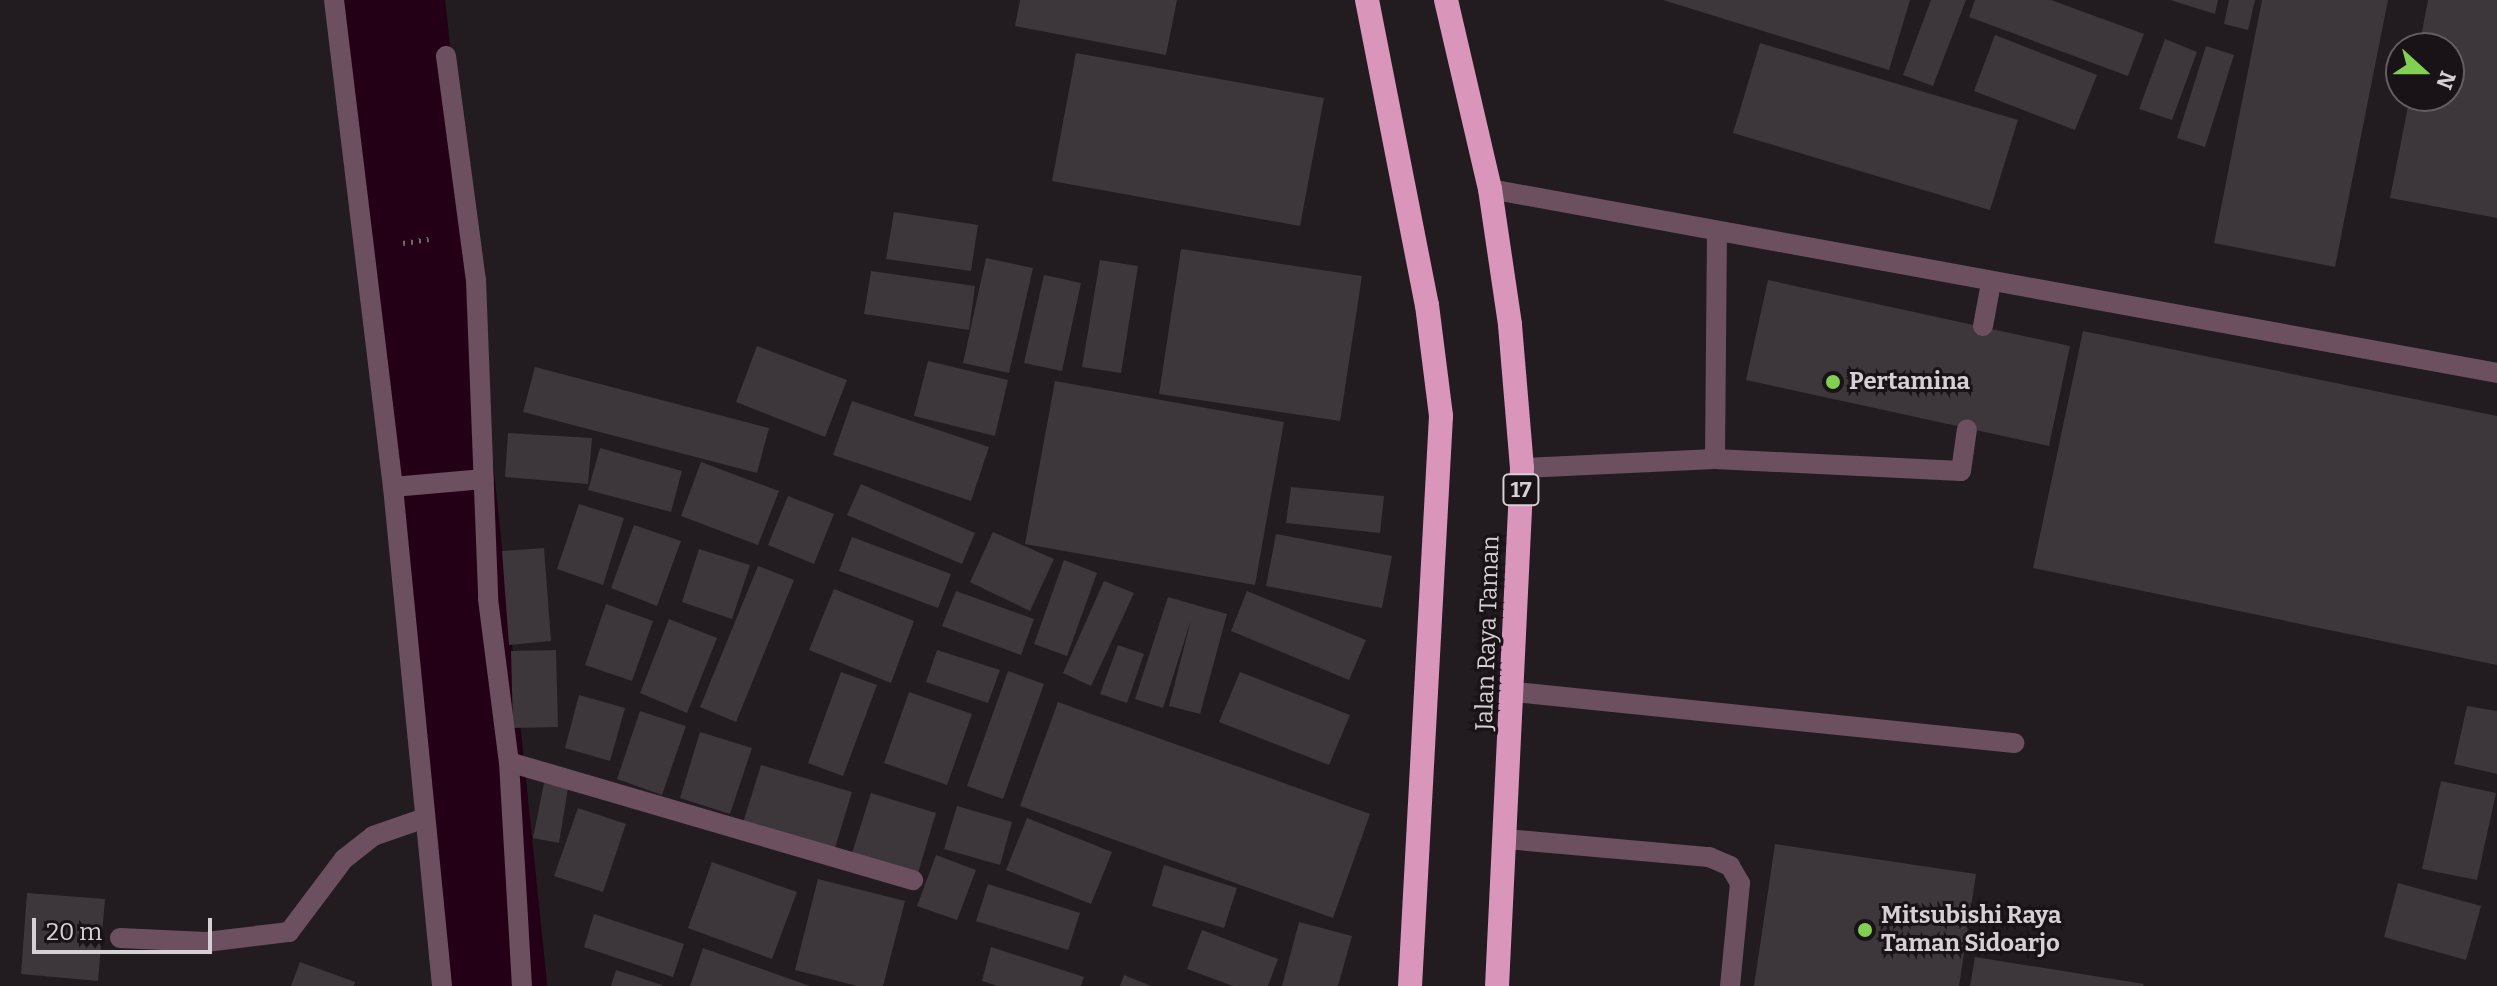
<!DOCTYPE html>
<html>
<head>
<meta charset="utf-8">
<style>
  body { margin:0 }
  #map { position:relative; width:2497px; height:986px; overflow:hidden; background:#221b1f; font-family:Bitter,serif }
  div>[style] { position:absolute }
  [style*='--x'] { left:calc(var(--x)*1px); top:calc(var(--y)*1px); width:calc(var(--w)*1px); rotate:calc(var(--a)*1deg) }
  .river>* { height:108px; margin:-54px; padding:0 54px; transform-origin:54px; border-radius:54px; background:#240017 }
  .building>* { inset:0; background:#3d363a }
  .path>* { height:5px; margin-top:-2.5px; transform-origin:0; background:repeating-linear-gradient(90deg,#6f686c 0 2px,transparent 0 8px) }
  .lane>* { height:20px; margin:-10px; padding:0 10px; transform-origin:10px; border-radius:10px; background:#6c505f }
  .street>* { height:20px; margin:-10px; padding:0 10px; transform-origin:10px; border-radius:10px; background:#6c505f }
  .highway>* { height:24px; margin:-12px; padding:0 12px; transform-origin:12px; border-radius:12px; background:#da95bb }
  .dots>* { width:22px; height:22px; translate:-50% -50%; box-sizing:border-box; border:4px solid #191216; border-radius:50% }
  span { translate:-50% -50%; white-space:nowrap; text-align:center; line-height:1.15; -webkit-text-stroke:6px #191216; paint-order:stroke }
  .shield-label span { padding:2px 6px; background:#191216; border:2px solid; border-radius:6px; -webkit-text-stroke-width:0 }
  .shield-label { font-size:22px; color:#d5d0d3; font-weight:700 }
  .poi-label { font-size:24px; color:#d5d0d3; font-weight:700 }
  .left { translate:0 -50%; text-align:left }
  .street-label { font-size:24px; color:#d5d0d3 }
  .north { position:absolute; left:2385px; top:32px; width:80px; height:80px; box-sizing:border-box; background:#191216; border:2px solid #645e62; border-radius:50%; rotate:111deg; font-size:22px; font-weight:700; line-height:32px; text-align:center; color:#d5d0d3 }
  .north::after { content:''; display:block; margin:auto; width:28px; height:36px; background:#81d051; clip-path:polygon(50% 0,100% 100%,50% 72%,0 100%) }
  .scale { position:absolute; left:32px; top:918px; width:180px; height:36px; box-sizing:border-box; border:4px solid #d5d0d3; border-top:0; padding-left:10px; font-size:24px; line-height:28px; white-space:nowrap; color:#d5d0d3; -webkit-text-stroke:6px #191216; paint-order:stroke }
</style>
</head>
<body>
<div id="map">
  <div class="river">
    <div style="--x:391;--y:0;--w:991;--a:84.09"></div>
  </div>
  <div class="building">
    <div style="clip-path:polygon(1020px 0,1177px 0,1166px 55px,1015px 26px)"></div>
    <div style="clip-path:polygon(1663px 0,1910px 0,1889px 70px)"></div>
    <div style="clip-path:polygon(1931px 0,1966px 0,1933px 86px,1903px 75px)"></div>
    <div style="clip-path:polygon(1975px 0,2051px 0,2144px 34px,2128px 76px,1969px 17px)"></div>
    <div style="clip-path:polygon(2170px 0,2218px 0,2215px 14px)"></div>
    <div style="clip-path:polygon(2229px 0,2255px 0,2248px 30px,2224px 24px)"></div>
    <div style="clip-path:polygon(2262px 0,2388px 0,2335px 267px,2214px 243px)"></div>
    <div style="clip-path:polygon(2428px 0,2497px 0,2497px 218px,2390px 198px,2410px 96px,2449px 96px,2449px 48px,2419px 48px)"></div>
    <div style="clip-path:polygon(1995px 35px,2097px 75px,2075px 130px,1974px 91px)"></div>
    <div style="clip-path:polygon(2165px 39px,2197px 52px,2172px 120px,2139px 109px)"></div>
    <div style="clip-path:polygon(1760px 43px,2018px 120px,1990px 210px,1733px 133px)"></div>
    <div style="clip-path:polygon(2206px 46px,2234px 55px,2205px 147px,2177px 138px)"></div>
    <div style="clip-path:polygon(1076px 53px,1324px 98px,1300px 226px,1052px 181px)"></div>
    <div style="clip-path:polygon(894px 212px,978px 225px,971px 271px,886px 259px)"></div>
    <div style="clip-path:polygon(1181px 249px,1362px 276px,1340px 421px,1159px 394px)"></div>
    <div style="clip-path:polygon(986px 258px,1033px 268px,1009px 373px,963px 363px)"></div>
    <div style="clip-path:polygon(1100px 260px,1138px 266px,1121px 373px,1082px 367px)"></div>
    <div style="clip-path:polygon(871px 271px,975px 286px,969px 330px,864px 314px)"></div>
    <div style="clip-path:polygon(1044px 275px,1081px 283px,1062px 371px,1024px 363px)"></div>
    <div style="clip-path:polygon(1768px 280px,2070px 346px,2049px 446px,1746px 380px)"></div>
    <div style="clip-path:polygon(2083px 331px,2497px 416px,2497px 665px,2033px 568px)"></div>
    <div style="clip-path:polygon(757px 346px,847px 380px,825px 437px,736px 402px)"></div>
    <div style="clip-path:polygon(928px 361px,1008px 380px,995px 436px,914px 416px)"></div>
    <div style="clip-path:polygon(535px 367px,769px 428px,757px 473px,523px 412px)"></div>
    <div style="clip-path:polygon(1055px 381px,1284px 422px,1255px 585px,1025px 544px)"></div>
    <div style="clip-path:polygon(852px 401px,989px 447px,971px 501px,833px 455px)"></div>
    <div style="clip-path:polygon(508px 433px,592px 438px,588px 484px,505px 477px)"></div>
    <div style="clip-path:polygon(600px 448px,682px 471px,671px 512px,588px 490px)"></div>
    <div style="clip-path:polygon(701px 462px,779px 491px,758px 545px,681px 516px)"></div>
    <div style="clip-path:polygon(861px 484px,975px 533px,962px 564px,847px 515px)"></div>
    <div style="clip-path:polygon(1291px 487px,1384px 496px,1380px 533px,1286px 523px)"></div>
    <div style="clip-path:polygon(788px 496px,834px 514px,814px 564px,768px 545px)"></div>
    <div style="clip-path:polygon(579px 504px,624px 518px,603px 585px,557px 569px)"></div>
    <div style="clip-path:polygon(634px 525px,681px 541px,657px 606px,611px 588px)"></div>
    <div style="clip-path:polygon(993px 532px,1054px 559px,1030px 611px,970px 582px)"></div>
    <div style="clip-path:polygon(1276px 534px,1392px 556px,1382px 608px,1266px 586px)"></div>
    <div style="clip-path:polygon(852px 537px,951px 574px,938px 608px,839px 571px)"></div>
    <div style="clip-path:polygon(544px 548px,551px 641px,509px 645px,502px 551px)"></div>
    <div style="clip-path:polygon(699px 549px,750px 565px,732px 619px,682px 602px)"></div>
    <div style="clip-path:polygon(1064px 560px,1097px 573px,1067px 656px,1034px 644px)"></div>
    <div style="clip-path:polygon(758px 566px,794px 580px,736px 722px,700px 707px)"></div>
    <div style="clip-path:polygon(1104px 581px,1134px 593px,1091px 686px,1063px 673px)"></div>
    <div style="clip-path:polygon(834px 589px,914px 621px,891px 683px,809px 650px)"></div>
    <div style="clip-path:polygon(956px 591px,1034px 619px,1021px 655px,942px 626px)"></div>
    <div style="clip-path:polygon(1247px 591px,1366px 640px,1349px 680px,1231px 631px)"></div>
    <div style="clip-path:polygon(1168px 597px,1227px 614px,1200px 714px,1169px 706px,1191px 620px,1163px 708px,1135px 699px)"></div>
    <div style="clip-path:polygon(606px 604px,653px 621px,632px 681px,585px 665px)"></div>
    <div style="clip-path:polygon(669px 619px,717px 638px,687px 713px,640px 693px)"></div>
    <div style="clip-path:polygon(1118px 645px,1144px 654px,1127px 703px,1100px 694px)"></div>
    <div style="clip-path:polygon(556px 650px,558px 727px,513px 728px,511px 651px)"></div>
    <div style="clip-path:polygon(937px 650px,1000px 670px,988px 703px,926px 682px)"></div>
    <div style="clip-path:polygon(1008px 671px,1044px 684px,1003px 799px,967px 786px)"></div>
    <div style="clip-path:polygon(841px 672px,877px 685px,843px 776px,808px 763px)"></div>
    <div style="clip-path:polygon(1240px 672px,1350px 715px,1329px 765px,1219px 722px)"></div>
    <div style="clip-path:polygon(909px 692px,972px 714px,947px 785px,884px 763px)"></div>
    <div style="clip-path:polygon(579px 695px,625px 708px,610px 761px,565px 748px)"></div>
    <div style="clip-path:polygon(1058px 702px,1370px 814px,1333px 918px,1020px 806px)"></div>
    <div style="clip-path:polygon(2467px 706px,2497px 711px,2497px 774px,2454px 764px)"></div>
    <div style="clip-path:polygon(640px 711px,686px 726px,662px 795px,617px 779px)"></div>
    <div style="clip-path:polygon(700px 732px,752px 748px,730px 814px,680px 798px)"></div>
    <div style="clip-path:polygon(761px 765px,852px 792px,832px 858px,741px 829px)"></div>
    <div style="clip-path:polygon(2441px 781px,2496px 793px,2477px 880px,2422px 869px)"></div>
    <div style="clip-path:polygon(544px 783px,568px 788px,559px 843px,533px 838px)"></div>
    <div style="clip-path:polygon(871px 793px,936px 813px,918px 873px,852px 853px)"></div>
    <div style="clip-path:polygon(957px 806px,1012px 822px,1000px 865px,944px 849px)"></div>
    <div style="clip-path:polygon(578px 808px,626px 824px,603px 892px,554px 876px)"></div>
    <div style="clip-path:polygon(1027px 818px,1112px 852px,1091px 904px,1006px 870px)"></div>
    <div style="clip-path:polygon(1775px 844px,1976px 874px,1959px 986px,1754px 986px)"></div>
    <div style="clip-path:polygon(936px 855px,976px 870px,957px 920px,917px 906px)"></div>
    <div style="clip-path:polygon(712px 862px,797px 892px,772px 959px,688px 928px)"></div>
    <div style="clip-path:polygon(1164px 865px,1237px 888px,1224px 928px,1152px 906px)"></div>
    <div style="clip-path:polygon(818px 879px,905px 901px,883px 986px,857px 986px,795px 970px)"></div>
    <div style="clip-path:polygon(2398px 883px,2481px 906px,2466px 960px,2384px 937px)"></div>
    <div style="clip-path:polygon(988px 884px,1080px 913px,1068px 950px,976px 921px)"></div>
    <div style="clip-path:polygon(27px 893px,105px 899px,98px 981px,21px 974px)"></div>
    <div style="clip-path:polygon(594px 914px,684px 944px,673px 977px,584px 947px)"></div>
    <div style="clip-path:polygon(1299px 922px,1352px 936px,1338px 986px,1282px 986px)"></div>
    <div style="clip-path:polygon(1202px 930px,1278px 959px,1268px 986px,1233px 986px,1187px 969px)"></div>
    <div style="clip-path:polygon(991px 947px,1084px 977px,1081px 986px,998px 986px,982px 981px)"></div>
    <div style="clip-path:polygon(703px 948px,810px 986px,690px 986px)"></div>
    <div style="clip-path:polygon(1975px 957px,2144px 984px,2143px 986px,1970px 986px)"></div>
    <div style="clip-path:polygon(300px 962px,355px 982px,354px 986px,291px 986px)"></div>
    <div style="clip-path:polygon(616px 970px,662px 985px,662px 986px,611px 986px)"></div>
    <div style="clip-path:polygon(1124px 975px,1151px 986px,1120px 986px)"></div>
  </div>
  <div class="path">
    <div style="--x:403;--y:243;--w:26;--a:-9"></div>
  </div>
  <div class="lane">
    <div style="--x:1490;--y:189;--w:1024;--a:10.35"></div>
    <div style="--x:1983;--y:326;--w:44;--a:-79.5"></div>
    <div style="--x:1715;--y:459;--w:225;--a:-89.5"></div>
    <div style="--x:1522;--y:468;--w:193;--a:-2.7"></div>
    <div style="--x:1715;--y:459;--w:246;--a:2.8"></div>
    <div style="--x:1961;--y:471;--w:42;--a:-81.9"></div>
    <div style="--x:1515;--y:692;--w:502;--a:5.84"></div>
    <div style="--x:1506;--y:839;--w:204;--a:5.1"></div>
    <div style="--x:1709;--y:857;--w:23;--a:23"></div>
    <div style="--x:1730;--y:866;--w:20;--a:60"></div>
    <div style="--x:1740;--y:883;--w:103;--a:95.5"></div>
  </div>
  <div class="street">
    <div style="--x:334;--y:0;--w:491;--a:83.1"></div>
    <div style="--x:393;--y:487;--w:501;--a:84.39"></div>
    <div style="--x:446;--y:56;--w:226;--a:82.4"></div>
    <div style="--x:476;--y:280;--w:319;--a:87.8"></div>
    <div style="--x:488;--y:599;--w:164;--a:82.7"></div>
    <div style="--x:509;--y:762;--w:224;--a:86.7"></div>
    <div style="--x:393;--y:487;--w:91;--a:-5"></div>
    <div style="--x:509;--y:762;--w:421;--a:16.3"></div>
    <div style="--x:120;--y:938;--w:86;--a:2.7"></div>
    <div style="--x:206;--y:942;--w:84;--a:-6.9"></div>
    <div style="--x:289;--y:932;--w:91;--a:-53"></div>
    <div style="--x:344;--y:859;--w:37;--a:-38"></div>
    <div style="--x:373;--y:836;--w:55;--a:-19.1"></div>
  </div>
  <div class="highway">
    <div style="--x:1367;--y:0;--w:311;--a:78.9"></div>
    <div style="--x:1427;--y:305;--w:112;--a:82.8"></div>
    <div style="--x:1441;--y:416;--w:571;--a:93.11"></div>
    <div style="--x:1446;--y:0;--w:194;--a:76.9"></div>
    <div style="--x:1490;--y:189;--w:137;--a:81.6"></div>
    <div style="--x:1510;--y:325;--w:144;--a:85.2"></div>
    <div style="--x:1522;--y:468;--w:519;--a:92.76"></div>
  </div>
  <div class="dots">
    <div style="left:1833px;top:382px;background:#81d051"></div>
    <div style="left:1865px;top:930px;background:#81d051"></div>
  </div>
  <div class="shield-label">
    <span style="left:1521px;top:490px">17</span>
  </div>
  <div class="poi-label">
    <span class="left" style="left:1849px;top:382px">Pertamina</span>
    <span class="left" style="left:1881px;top:930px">Mitsubishi Raya<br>Taman Sidoarjo</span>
  </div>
  <div class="street-label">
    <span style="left:1488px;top:633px;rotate:-88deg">Jalan Raya Taman</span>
  </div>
  <div class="north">N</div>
  <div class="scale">20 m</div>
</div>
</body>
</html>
